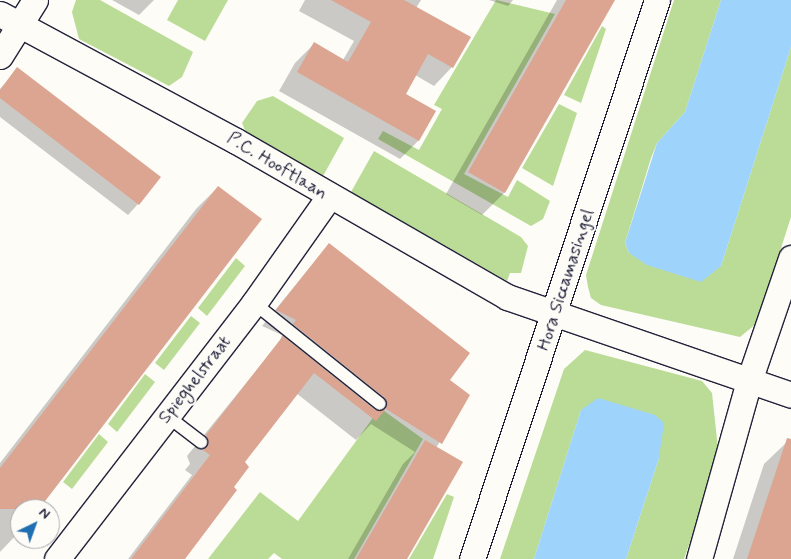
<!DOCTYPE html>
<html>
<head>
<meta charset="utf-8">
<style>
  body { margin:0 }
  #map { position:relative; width:791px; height:559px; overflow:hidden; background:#fdfcf7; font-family:Mynerve,sans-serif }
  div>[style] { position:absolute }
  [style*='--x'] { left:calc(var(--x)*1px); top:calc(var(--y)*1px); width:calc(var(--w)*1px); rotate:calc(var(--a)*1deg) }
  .green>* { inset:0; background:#bbdc96 }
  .water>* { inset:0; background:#9ed3fc }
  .shadow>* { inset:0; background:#0003 }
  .building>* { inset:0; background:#dba591 }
  .roads { filter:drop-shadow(1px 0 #22223b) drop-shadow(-1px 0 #22223b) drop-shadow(0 1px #22223b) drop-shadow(0 -1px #22223b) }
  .service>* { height:12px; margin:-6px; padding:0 6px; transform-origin:6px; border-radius:6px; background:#fdfcf7 }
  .minor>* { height:25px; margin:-12.5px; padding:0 12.5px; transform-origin:12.5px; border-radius:12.5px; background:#fdfcf7 }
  span { translate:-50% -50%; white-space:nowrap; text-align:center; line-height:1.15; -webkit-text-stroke:4.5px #fdfcf7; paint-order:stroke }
  .street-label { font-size:18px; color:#22223b }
  .north { position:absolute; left:10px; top:499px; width:50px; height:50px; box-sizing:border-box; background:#fdfcf7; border:1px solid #a5a5ac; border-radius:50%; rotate:42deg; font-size:14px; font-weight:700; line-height:20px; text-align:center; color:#22223b }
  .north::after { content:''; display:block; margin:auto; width:18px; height:22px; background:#1f6fb2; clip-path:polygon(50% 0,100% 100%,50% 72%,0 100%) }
</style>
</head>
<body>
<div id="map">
  <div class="green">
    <div style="clip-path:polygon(76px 0,100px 0,193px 52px,182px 77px,169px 86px,79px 39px,72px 12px)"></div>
    <div style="clip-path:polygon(178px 0,228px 0,205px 41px,167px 20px)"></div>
    <div style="clip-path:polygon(496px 0,555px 14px,464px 174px,508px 197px,517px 180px,550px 201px,543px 219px,531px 226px,378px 139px,383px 131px,419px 150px,442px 109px,434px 105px)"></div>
    <div style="clip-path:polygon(674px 0,721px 0,685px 112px,657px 143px,651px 158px,625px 243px,629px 253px,721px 266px,791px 47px,791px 217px,757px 323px,740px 337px,601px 305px,591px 298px,588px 287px,586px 275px)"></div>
    <div style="clip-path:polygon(602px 26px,606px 29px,581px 103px,564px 95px)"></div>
    <div style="clip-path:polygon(273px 96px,344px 138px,322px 178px,247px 135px,242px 123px,257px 101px)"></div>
    <div style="clip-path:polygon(559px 104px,577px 113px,553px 186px,522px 168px)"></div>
    <div style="clip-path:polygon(374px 151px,521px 237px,528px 246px,521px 273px,510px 273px,507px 281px,351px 192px)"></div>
    <div style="clip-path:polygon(236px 258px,245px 266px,207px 316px,198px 308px)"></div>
    <div style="clip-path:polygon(191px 316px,200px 323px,164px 370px,155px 363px)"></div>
    <div style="clip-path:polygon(585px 350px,702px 381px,712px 393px,719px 458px,684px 559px,626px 559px,659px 458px,581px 410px,534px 559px,500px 559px,564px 369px)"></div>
    <div style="clip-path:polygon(145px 374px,155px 382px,117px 432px,108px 424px)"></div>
    <div style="clip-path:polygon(380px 408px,423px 439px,354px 559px,282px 559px,274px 553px,268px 559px,208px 559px,260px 492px,298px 521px)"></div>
    <div style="clip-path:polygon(99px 434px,108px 442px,72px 489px,63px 482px)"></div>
    <div style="clip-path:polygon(447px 494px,454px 497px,433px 559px,409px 559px)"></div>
  </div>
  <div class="water">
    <div style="clip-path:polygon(721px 0,791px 0,791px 47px,721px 266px,701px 282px,647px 265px,629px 253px,625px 243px,657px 143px,685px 112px)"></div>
    <div style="clip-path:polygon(598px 398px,655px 415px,664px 423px,659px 458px,626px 559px,534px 559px,581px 410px)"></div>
  </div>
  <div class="shadow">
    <div style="clip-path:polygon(112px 0,154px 0,139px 15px)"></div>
    <div style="clip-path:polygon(305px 0,421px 0,416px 8px,452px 67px,434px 86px,415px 75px,404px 95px,435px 112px,418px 141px,400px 159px,279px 91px,295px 63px,314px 44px,343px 60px,354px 41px,299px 11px)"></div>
    <div style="clip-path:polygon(489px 0,513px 0,508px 6px)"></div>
    <div style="clip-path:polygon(557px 0,614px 0,504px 193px,482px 215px,446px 194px)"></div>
    <div style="clip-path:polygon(18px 69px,138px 204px,128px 215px,0 117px,0 89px)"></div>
    <div style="clip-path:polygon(218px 187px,37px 509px,20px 509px,20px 531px,0 552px,0 463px,196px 209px)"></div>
    <div style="clip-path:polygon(329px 244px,448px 380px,468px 395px,436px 448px,406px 559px,348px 559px,403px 464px,415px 452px,371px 424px,356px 440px,296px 393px,243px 463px,183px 559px,128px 559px,192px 475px,185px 470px,190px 464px,187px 456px,280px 341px,282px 335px,262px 326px)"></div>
    <div style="clip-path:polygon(786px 443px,791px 444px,791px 559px,733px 559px,764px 464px)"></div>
  </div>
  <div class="building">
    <div style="clip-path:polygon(331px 0,404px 0,471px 37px,453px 68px,428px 54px,406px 94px,436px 111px,419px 141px,297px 72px,314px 42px,348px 62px,371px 22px)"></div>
    <div style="clip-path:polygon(566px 0,615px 0,505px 193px,468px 172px)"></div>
    <div style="clip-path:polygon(17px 67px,161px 177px,139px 205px,0 98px,0 90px)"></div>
    <div style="clip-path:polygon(218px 186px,262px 219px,39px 509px,0 509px,0 468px)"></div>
    <div style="clip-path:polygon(329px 243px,470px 353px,450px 380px,470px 395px,442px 444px,386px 409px,385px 398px,293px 324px,296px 320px,276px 310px)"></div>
    <div style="clip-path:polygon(283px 336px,375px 410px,385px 410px,376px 421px,314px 373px,245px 462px,249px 467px,234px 487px,237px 490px,185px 559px,131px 559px,210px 455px,203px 450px,209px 444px,206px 435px)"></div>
    <div style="clip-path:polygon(787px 438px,791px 439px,791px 559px,747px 559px)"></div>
    <div style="clip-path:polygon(425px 440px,463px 462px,407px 559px,356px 559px)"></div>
  </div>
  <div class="roads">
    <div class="service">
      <div style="--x:254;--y:303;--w:161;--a:38.7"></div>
      <div style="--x:167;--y:416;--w:43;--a:37.4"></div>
    </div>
    <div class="minor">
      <div style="--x:0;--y:14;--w:268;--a:28.3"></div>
      <div style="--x:236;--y:141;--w:313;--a:29.9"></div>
      <div style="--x:507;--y:297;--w:300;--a:19"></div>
      <div style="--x:0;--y:56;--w:66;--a:-58"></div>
      <div style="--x:57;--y:559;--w:323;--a:-52.4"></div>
      <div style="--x:254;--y:303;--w:128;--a:-54.8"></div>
      <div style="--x:472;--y:559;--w:589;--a:-71.69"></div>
      <div style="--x:699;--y:559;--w:188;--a:-74.3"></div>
      <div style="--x:750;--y:378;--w:127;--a:-71.1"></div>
    </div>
  </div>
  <div class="street-label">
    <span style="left:277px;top:166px;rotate:31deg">P.C. Hooftlaan</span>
    <span style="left:566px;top:280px;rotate:-72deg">Hora Siccamasingel</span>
    <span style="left:195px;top:380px;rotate:-52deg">Spieghelstraat</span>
  </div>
  <div class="north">N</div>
</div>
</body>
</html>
